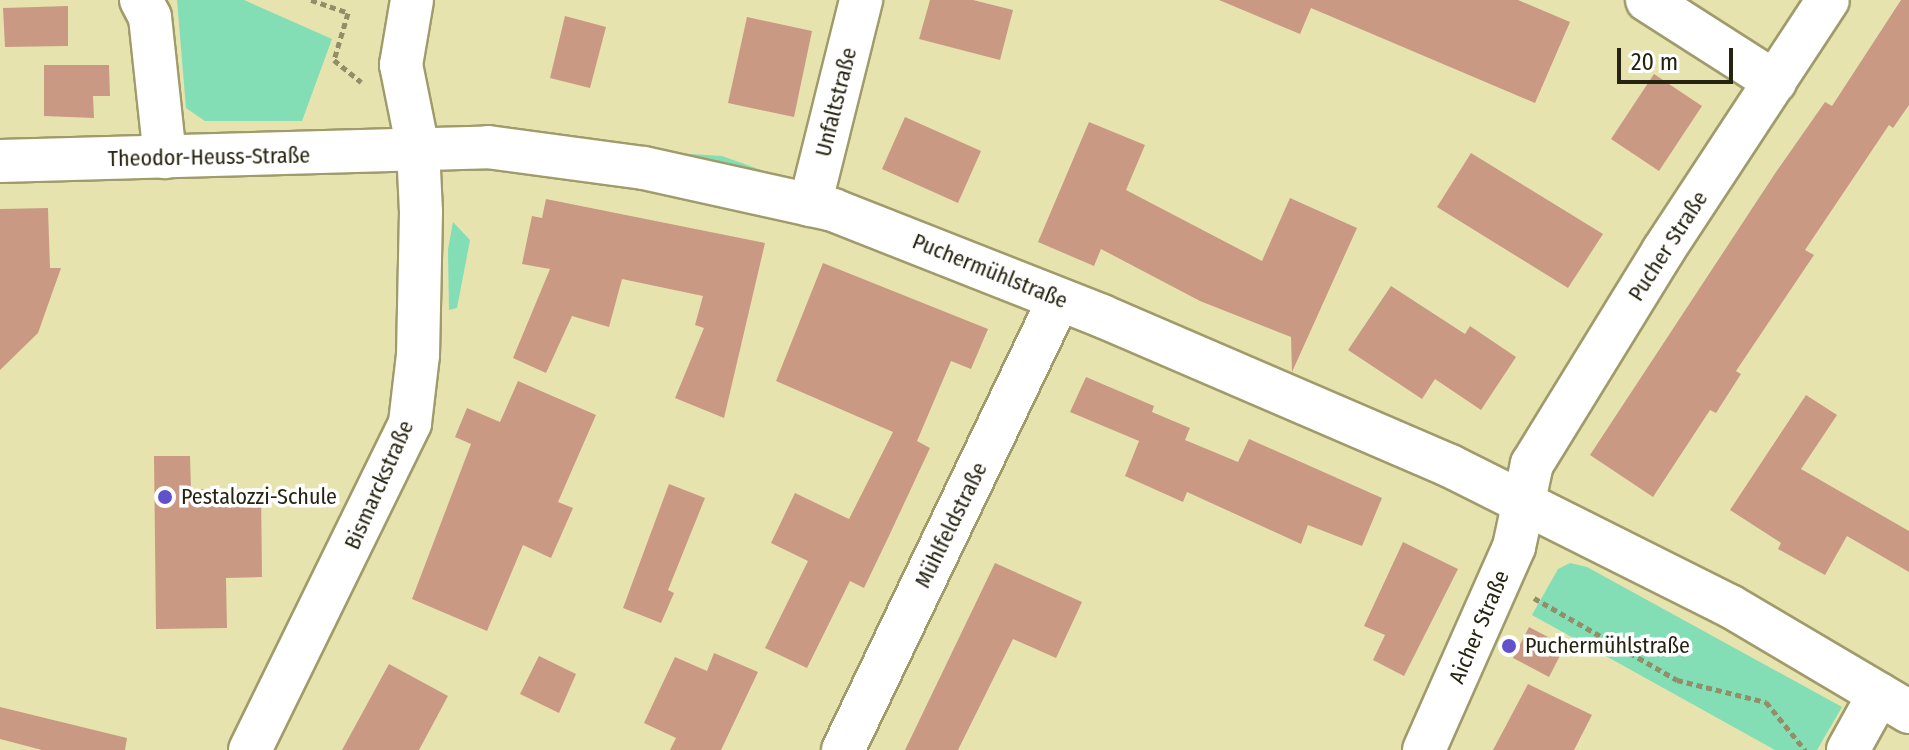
<!DOCTYPE html>
<html>
<head>
<meta charset="utf-8">
<style>
  body { margin:0 }
  #map { position:relative; width:1909px; height:750px; overflow:hidden; background:#e7e3af; font-family:"Fira Sans Condensed",sans-serif }
  div>[style] { position:absolute }
  [style*='--x'] { left:calc(var(--x)*1px); top:calc(var(--y)*1px); width:calc(var(--w)*1px); rotate:calc(var(--a)*1deg) }
  .green>* { inset:0; background:#83ddb5 }
  .building>* { inset:0; background:#ca9984 }
  .path>* { height:5px; margin-top:-2.5px; transform-origin:0; background:repeating-linear-gradient(90deg,#918e68 0 6px,transparent 0 10px) }
  .roads { filter:drop-shadow(2px 0 #a09b6b) drop-shadow(-2px 0 #a09b6b) drop-shadow(0 2px #a09b6b) drop-shadow(0 -2px #a09b6b) }
  .minor>* { height:42px; margin:-21px; padding:0 21px; transform-origin:21px; border-radius:21px; background:#fff }
  .dots>* { width:22px; height:22px; translate:-50% -50%; box-sizing:border-box; border:4px solid #fff; border-radius:50% }
  span { translate:-50% -50%; white-space:nowrap; text-align:center; line-height:1.15; -webkit-text-stroke:7px #fff; paint-order:stroke }
  .street-label { font-size:22px; color:#262410 }
  .poi-label { font-size:22px; color:#262410 }
  .left { translate:0 -50%; text-align:left }
  .scale { position:absolute; left:1617px; top:48px; width:116px; height:36px; box-sizing:border-box; border:4px solid #262410; border-top:0; padding-left:10px; font-size:24px; line-height:28px; white-space:nowrap; color:#262410; -webkit-text-stroke:6px #fff; paint-order:stroke }
</style>
</head>
<body>
<div id="map">
  <div class="green">
    <div style="clip-path:polygon(177px 0,244px 0,332px 39px,302px 121px,205px 121px,186px 108px)"></div>
    <div style="clip-path:polygon(674px 153px,722px 156px,772px 174px)"></div>
    <div style="clip-path:polygon(453px 222px,470px 240px,457px 308px,449px 310px,448px 249px)"></div>
    <div style="clip-path:polygon(1570px 563px,1587px 567px,1842px 707px,1817px 750px,1775px 750px,1532px 615px,1558px 569px)"></div>
  </div>
  <div class="building">
    <div style="clip-path:polygon(930px 0,973px 0,1013px 10px,1000px 60px,919px 39px)"></div>
    <div style="clip-path:polygon(1219px 0,1518px 0,1570px 22px,1535px 103px,1311px 8px,1300px 34px)"></div>
    <div style="clip-path:polygon(1901px 0,1909px 0,1909px 105px,1893px 128px,1889px 125px,1805px 250px,1814px 255px,1736px 371px,1741px 374px,1716px 413px,1710px 410px,1653px 497px,1590px 455px,1776px 172px,1825px 102px,1832px 106px)"></div>
    <div style="clip-path:polygon(68px 6px,68px 46px,5px 47px,3px 8px)"></div>
    <div style="clip-path:polygon(565px 16px,606px 27px,590px 88px,550px 78px)"></div>
    <div style="clip-path:polygon(747px 17px,812px 31px,794px 117px,728px 103px)"></div>
    <div style="clip-path:polygon(44px 65px,109px 65px,110px 96px,93px 96px,94px 118px,44px 116px)"></div>
    <div style="clip-path:polygon(1654px 74px,1702px 106px,1659px 171px,1611px 139px)"></div>
    <div style="clip-path:polygon(905px 117px,981px 151px,958px 203px,882px 169px)"></div>
    <div style="clip-path:polygon(1089px 122px,1145px 145px,1126px 190px,1262px 261px,1290px 198px,1357px 228px,1292px 372px,1291px 337px,1200px 301px,1101px 249px,1094px 266px,1038px 242px)"></div>
    <div style="clip-path:polygon(1471px 153px,1603px 234px,1568px 288px,1437px 207px)"></div>
    <div style="clip-path:polygon(546px 199px,765px 243px,724px 418px,675px 398px,704px 328px,695px 325px,703px 296px,622px 279px,609px 327px,572px 316px,546px 373px,513px 358px,550px 269px,522px 264px,532px 216px,542px 218px)"></div>
    <div style="clip-path:polygon(48px 208px,50px 268px,61px 268px,38px 333px,0 370px,0 209px)"></div>
    <div style="clip-path:polygon(823px 263px,988px 329px,971px 369px,951px 361px,917px 441px,930px 448px,888px 538px,864px 588px,850px 581px,807px 668px,765px 648px,808px 561px,771px 543px,795px 493px,849px 519px,893px 432px,776px 381px)"></div>
    <div style="clip-path:polygon(1391px 286px,1465px 334px,1470px 326px,1516px 357px,1481px 410px,1435px 379px,1422px 399px,1348px 350px)"></div>
    <div style="clip-path:polygon(1086px 377px,1154px 406px,1152px 412px,1190px 428px,1185px 440px,1238px 462px,1249px 439px,1382px 498px,1362px 546px,1308px 525px,1301px 544px,1187px 492px,1183px 502px,1125px 476px,1139px 441px,1070px 412px)"></div>
    <div style="clip-path:polygon(518px 381px,596px 415px,558px 502px,573px 508px,551px 558px,523px 545px,487px 631px,412px 599px,471px 444px,455px 437px,467px 408px,500px 422px)"></div>
    <div style="clip-path:polygon(1806px 395px,1837px 415px,1801px 469px,1909px 531px,1909px 572px,1847px 536px,1825px 575px,1778px 549px,1781px 543px,1730px 510px)"></div>
    <div style="clip-path:polygon(154px 456px,190px 456px,191px 489px,261px 489px,262px 577px,226px 578px,227px 628px,156px 629px)"></div>
    <div style="clip-path:polygon(669px 484px,705px 498px,668px 590px,674px 593px,661px 623px,623px 608px)"></div>
    <div style="clip-path:polygon(1403px 542px,1458px 569px,1404px 676px,1373px 660px,1385px 635px,1364px 626px)"></div>
    <div style="clip-path:polygon(995px 563px,1082px 602px,1056px 658px,1013px 639px,958px 750px,905px 750px)"></div>
    <div style="clip-path:polygon(1529px 627px,1565px 646px,1549px 677px,1513px 658px)"></div>
    <div style="clip-path:polygon(714px 653px,758px 672px,721px 750px,670px 750px,676px 738px,644px 723px,675px 657px,707px 671px)"></div>
    <div style="clip-path:polygon(539px 656px,576px 674px,559px 713px,520px 694px)"></div>
    <div style="clip-path:polygon(389px 664px,448px 696px,419px 750px,342px 750px)"></div>
    <div style="clip-path:polygon(1528px 684px,1592px 715px,1574px 750px,1493px 750px)"></div>
    <div style="clip-path:polygon(0 707px,127px 738px,125px 750px,42px 750px,0 739px)"></div>
  </div>
  <div class="path">
    <div style="--x:311;--y:0;--w:39;--a:19"></div>
    <div style="--x:348;--y:13;--w:49;--a:106.6"></div>
    <div style="--x:334;--y:60;--w:35;--a:39"></div>
    <div style="--x:1534;--y:598;--w:165;--a:29.8"></div>
    <div style="--x:1677;--y:680;--w:92;--a:13.9"></div>
    <div style="--x:1766;--y:702;--w:62;--a:50.9"></div>
  </div>
  <div class="roads">
    <div class="minor">
      <div style="--x:141;--y:0;--w:19;--a:62"></div>
      <div style="--x:150;--y:17;--w:141;--a:83.9"></div>
      <div style="--x:1647;--y:0;--w:152;--a:32.6"></div>
      <div style="--x:0;--y:161;--w:488;--a:-1.6"></div>
      <div style="--x:488;--y:147;--w:157;--a:7.7"></div>
      <div style="--x:644;--y:168;--w:194;--a:12.5"></div>
      <div style="--x:833;--y:210;--w:289;--a:21.5"></div>
      <div style="--x:1102;--y:316;--w:379;--a:23.3"></div>
      <div style="--x:1450;--y:466;--w:313;--a:26.6"></div>
      <div style="--x:1730;--y:606;--w:208;--a:30.6"></div>
      <div style="--x:810;--y:205;--w:211;--a:-76"></div>
      <div style="--x:250;--y:750;--w:364;--a:-63.9"></div>
      <div style="--x:410;--y:423;--w:68;--a:-83.3"></div>
      <div style="--x:418;--y:355;--w:143;--a:-88.8"></div>
      <div style="--x:421;--y:212;--w:63;--a:-92.7"></div>
      <div style="--x:418;--y:149;--w:86;--a:-101.4"></div>
      <div style="--x:401;--y:65;--w:66;--a:-80.4"></div>
      <div style="--x:843;--y:750;--w:499;--a:-64.4"></div>
      <div style="--x:1424;--y:750;--w:222;--a:-66.1"></div>
      <div style="--x:1514;--y:547;--w:85;--a:-77.8"></div>
      <div style="--x:1532;--y:464;--w:250;--a:-58.4"></div>
      <div style="--x:1663;--y:251;--w:300;--a:-56.7"></div>
      <div style="--x:1848;--y:750;--w:64;--a:-61"></div>
    </div>
  </div>
  <div class="dots">
    <div style="left:165px;top:497px;background:#6152cb"></div>
    <div style="left:1509px;top:646px;background:#6152cb"></div>
  </div>
  <div class="street-label">
    <span style="left:836px;top:102px;rotate:-76deg">Unfaltstraße</span>
    <span style="left:209px;top:157px;rotate:-1deg">Theodor-Heuss-Straße</span>
    <span style="left:1668px;top:246px;rotate:-57deg">Pucher Straße</span>
    <span style="left:990px;top:271px;rotate:22deg">Puchermühlstraße</span>
    <span style="left:379px;top:485px;rotate:-66deg">Bismarckstraße</span>
    <span style="left:951px;top:525px;rotate:-64deg">Mühlfeldstraße</span>
    <span style="left:1479px;top:627px;rotate:-67deg">Aicher Straße</span>
  </div>
  <div class="poi-label">
    <span class="left" style="left:181px;top:497px">Pestalozzi-Schule</span>
    <span class="left" style="left:1525px;top:646px">Puchermühlstraße</span>
  </div>
  <div class="scale">20 m</div>
</div>
</body>
</html>
